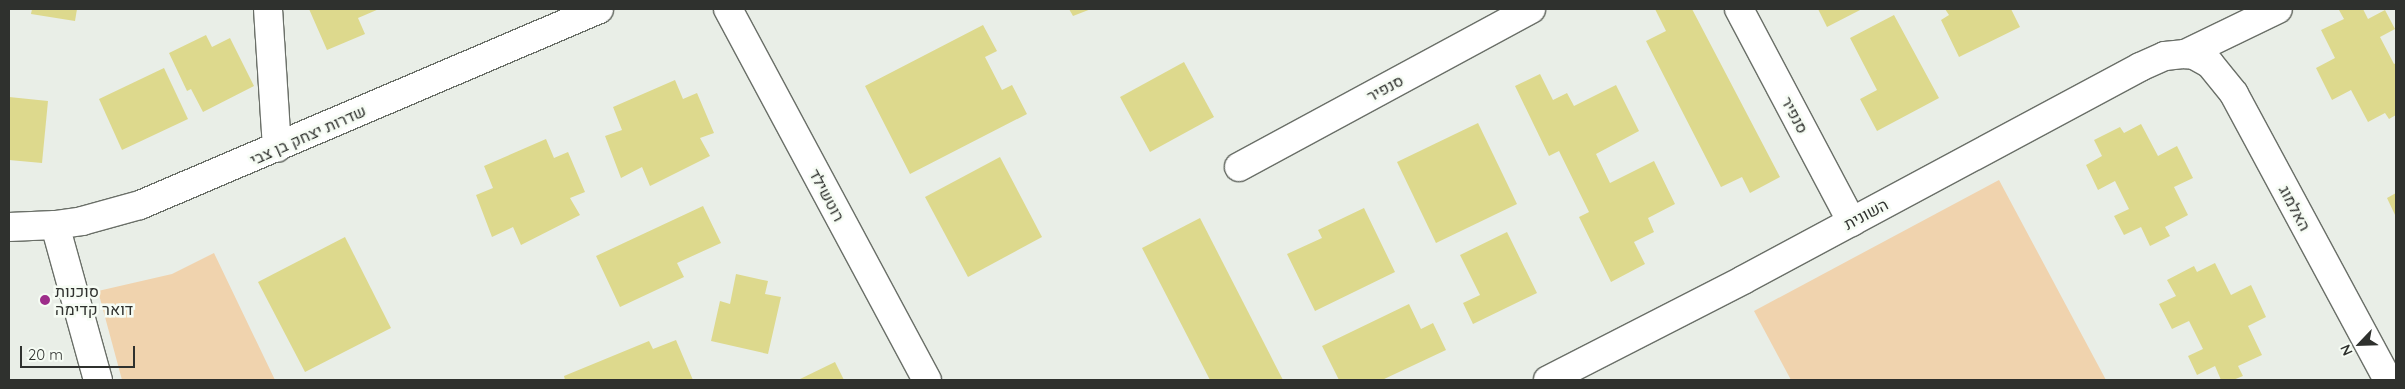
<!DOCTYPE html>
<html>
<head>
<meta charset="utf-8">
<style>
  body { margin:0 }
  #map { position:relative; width:2405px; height:389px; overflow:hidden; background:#e9eee7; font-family:Quicksand,Heebo,sans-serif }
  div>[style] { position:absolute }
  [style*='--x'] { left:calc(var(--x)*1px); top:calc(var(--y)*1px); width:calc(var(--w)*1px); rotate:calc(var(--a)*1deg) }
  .green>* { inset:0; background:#f0d3ae }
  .building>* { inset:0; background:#ddd98d }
  .roads { filter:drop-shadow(1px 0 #6a6f68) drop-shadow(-1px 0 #6a6f68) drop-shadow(0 1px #6a6f68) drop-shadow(0 -1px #6a6f68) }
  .minor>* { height:28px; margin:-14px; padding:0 14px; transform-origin:14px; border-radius:14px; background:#fff }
  .dots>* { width:14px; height:14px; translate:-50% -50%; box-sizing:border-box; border:2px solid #f6fcf4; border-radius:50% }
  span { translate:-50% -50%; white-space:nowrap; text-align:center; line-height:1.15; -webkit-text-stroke:5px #f6fcf4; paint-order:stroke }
  .street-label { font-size:16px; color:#2f312e }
  .poi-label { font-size:16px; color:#2f312e }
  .left { translate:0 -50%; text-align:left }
  .frame { position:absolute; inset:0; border:10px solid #2f312e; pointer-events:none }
  .north { position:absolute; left:2335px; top:319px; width:50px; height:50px; -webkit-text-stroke:4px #f6fcf4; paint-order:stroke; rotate:246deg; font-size:14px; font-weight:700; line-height:20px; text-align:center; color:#2f312e }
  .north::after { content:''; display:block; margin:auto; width:18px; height:22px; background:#2f312e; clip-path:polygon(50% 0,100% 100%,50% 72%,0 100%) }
  .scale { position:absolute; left:20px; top:346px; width:115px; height:22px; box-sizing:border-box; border:2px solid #2f312e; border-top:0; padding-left:6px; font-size:15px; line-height:18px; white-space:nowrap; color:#2f312e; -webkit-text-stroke:4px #f6fcf4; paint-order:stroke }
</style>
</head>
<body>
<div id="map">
  <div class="green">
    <div style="clip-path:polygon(1999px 180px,2106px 380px,1791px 380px,1754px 311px)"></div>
    <div style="clip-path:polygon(214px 253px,275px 380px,122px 380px,98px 291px,172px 274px)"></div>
  </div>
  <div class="building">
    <div style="clip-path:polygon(32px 9px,77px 9px,75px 21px,31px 14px)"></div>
    <div style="clip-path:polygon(309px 9px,379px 9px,358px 18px,365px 34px,327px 50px)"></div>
    <div style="clip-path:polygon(1069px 9px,1091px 9px,1073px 16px)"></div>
    <div style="clip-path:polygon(1655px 9px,1692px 9px,1780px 177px,1750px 193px,1742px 177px,1721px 187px,1646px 41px,1666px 31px)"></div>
    <div style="clip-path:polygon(1818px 9px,1862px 9px,1827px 27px)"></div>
    <div style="clip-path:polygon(1945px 9px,2011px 9px,2020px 27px,1959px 57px,1941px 20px,1949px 15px)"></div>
    <div style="clip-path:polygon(2341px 9px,2363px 9px,2368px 19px,2385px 10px,2395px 29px,2380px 37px,2394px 64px,2396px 63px,2396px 115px,2389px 119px,2385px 113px,2368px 122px,2351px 90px,2332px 100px,2316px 68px,2335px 58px,2321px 30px,2344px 19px,2339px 10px)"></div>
    <div style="clip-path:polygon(1894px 15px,1939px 98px,1877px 131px,1860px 99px,1877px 90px,1850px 38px)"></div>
    <div style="clip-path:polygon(983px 25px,997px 51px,985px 57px,1002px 90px,1012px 85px,1027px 114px,910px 174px,865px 86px)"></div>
    <div style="clip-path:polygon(206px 35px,212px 47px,230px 38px,254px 86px,203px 112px,191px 89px,187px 91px,169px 53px)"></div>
    <div style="clip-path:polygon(1184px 62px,1214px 117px,1150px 152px,1120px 97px)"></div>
    <div style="clip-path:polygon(164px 68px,188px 119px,122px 150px,99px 99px)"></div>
    <div style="clip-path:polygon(1540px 74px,1553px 100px,1567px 93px,1574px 106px,1616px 85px,1639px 131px,1596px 154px,1610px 183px,1654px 161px,1675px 204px,1648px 218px,1654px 232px,1634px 242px,1645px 264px,1611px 282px,1579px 217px,1589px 212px,1559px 151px,1549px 156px,1515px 86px)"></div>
    <div style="clip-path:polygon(675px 80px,683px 99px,697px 93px,714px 133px,700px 138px,710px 156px,650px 186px,642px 167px,621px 178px,605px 136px,622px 130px,613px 107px)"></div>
    <div style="clip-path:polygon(9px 97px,48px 101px,42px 163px,9px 160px)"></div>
    <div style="clip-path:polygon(1478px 123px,1517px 204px,1436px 243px,1397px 162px)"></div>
    <div style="clip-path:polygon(2141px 124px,2158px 156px,2177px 146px,2193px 178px,2174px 187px,2188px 215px,2165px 227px,2170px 236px,2150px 246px,2141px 227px,2124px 235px,2114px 216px,2129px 209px,2115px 181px,2098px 190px,2086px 165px,2102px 156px,2094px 140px,2120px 127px,2124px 133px)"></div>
    <div style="clip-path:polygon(546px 139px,554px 158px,568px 152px,585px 192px,570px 198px,580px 215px,521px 245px,513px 227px,492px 237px,476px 195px,493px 188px,484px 166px)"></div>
    <div style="clip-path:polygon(1000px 157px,1042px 237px,968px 277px,925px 197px)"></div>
    <div style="clip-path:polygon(2396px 193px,2396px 217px,2387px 198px)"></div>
    <div style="clip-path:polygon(703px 206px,721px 243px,677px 263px,684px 277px,620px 307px,596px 256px)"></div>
    <div style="clip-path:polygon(1364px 208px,1395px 272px,1315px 311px,1287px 254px,1322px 238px,1318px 230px)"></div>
    <div style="clip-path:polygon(1200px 218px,1283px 380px,1210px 380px,1142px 248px)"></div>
    <div style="clip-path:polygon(1507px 232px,1537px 293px,1473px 324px,1463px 303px,1480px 295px,1460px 255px)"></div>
    <div style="clip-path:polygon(345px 237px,391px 328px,305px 372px,258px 282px)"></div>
    <div style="clip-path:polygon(2215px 263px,2231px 295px,2251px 285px,2266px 317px,2248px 326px,2262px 355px,2238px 366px,2243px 376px,2233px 380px,2221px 380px,2215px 366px,2197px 375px,2188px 356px,2203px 349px,2189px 321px,2172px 329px,2159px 304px,2176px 296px,2167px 280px,2194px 266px,2197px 272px)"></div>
    <div style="clip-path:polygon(736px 274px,768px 281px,765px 294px,781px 297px,768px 354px,711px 341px,720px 301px,730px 304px)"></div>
    <div style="clip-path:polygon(1409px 304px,1421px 329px,1433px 323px,1446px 350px,1382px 380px,1339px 380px,1322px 346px)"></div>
    <div style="clip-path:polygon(676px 340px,693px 380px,565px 380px,564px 376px,649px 341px,653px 349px)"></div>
    <div style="clip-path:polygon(835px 362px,844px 380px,798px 380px)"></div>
  </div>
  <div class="roads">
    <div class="minor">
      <div style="--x:268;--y:9;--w:139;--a:86.3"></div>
      <div style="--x:728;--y:9;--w:421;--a:61.8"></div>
      <div style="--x:1739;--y:9;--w:241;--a:62.1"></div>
      <div style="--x:2185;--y:54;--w:103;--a:-25.8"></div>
      <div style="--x:1239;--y:167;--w:332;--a:-28.4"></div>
      <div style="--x:55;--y:225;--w:161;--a:74.5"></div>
      <div style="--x:9;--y:227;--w:46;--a:-2.5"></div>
      <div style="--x:55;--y:225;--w:27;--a:-8"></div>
      <div style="--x:82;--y:221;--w:60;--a:-15.4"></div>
      <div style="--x:140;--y:205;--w:499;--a:-23.1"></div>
      <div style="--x:1548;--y:380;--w:219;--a:-27.1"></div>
      <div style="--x:1743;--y:280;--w:451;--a:-28.2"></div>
      <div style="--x:2140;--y:67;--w:27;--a:-24"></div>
      <div style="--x:2165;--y:56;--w:20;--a:-6"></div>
      <div style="--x:2185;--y:54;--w:9;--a:6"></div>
      <div style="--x:2194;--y:55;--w:18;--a:29"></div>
      <div style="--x:2210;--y:64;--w:38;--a:51"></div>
      <div style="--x:2234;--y:94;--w:325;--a:61.7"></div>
    </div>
  </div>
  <div class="dots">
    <div style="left:45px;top:300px;background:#9d2d8a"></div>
  </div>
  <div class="street-label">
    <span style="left:1385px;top:88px;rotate:-28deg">סנפיר</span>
    <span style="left:1795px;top:115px;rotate:62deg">סנפיר</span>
    <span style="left:308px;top:135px;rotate:-24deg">שדרות יצחק בן צבי</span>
    <span style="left:827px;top:195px;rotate:62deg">רוטשילד</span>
    <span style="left:2295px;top:208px;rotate:62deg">האלמוג</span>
    <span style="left:1866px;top:214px;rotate:-28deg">השונית</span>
  </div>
  <div class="poi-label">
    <span class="left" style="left:55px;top:300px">סוכנות<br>דואר קדימה</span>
  </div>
  <div class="frame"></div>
  <div class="north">N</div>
  <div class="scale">20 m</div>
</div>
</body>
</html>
